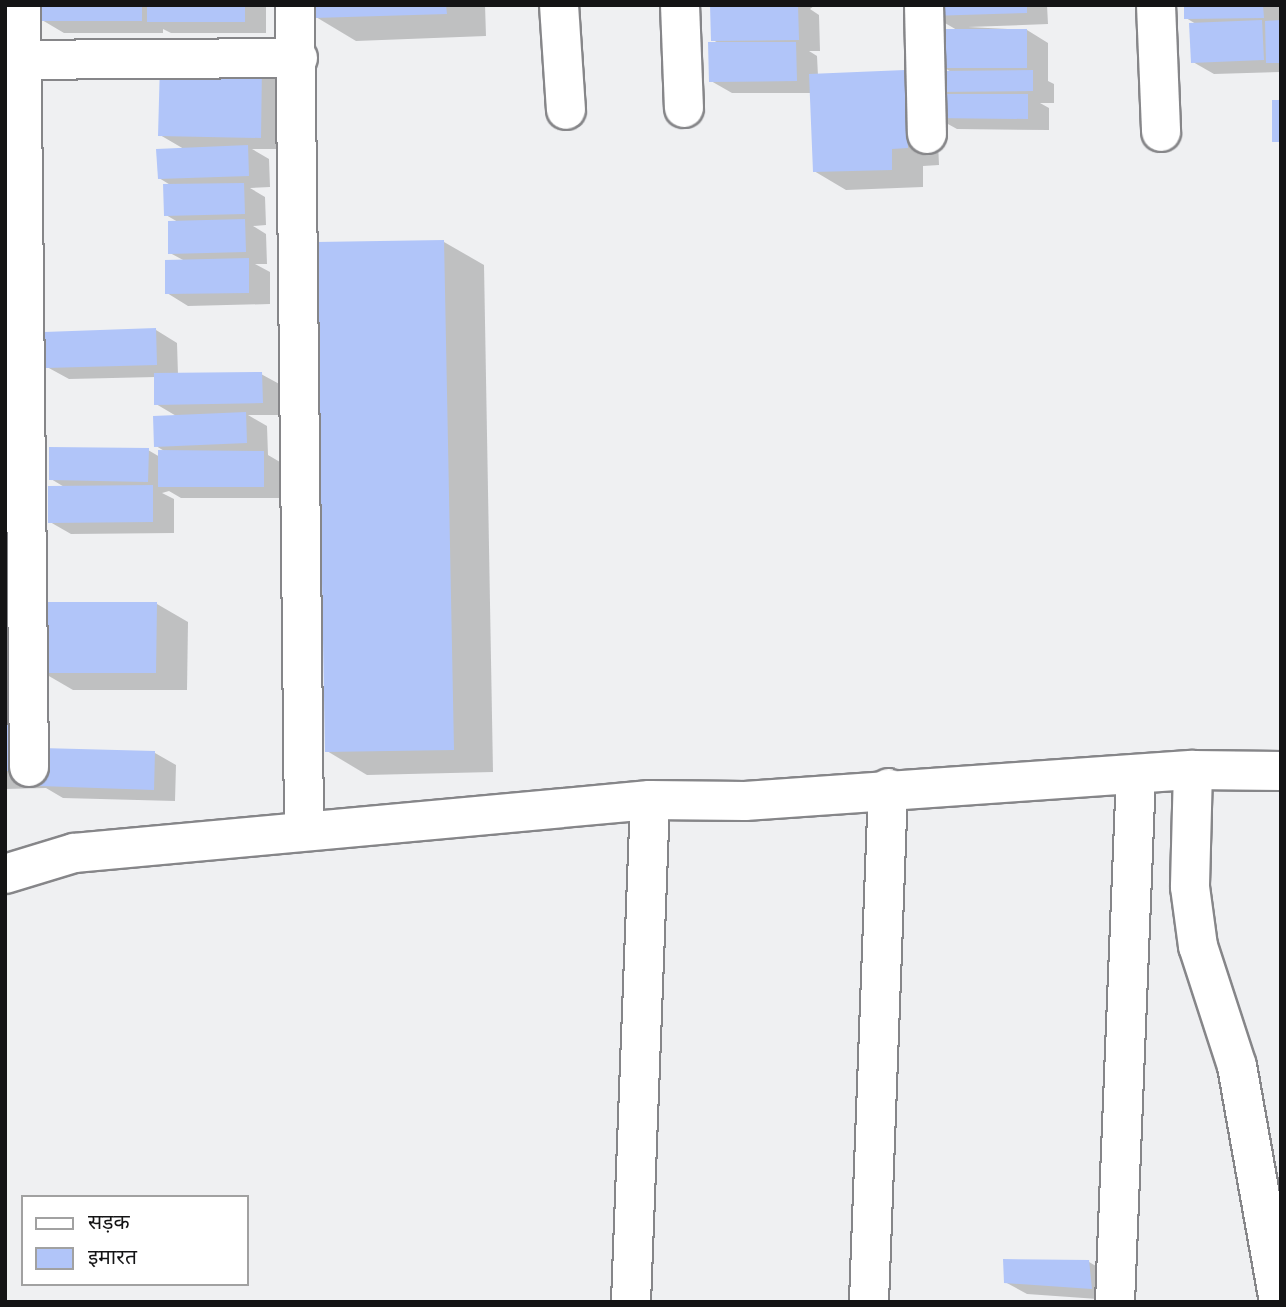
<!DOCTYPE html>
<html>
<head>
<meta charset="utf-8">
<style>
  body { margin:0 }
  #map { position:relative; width:1286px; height:1307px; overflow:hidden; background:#eff0f2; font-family:Arial,"Noto Sans Devanagari",sans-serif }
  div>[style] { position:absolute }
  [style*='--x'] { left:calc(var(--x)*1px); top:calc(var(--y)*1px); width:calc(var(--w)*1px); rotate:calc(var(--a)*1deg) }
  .shadow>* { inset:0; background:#0003 }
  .building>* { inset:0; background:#b1c5f9 }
  .roads { filter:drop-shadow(2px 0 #868689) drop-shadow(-2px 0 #868689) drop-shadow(0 2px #868689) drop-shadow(0 -2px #868689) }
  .minor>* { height:38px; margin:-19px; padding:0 19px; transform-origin:19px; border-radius:19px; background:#fff }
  span { translate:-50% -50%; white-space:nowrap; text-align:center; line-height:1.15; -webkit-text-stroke:7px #fff; paint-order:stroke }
  .frame { position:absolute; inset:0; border:7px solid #141415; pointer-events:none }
  .legend { position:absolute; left:21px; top:1195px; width:228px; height:91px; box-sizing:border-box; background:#fff; border:2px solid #a1a1a1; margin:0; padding:9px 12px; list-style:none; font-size:21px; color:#141415 }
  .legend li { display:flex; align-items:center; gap:14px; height:35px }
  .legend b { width:35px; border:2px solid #a1a1a1 }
</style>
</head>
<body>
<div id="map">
  <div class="shadow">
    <div style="clip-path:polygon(42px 5px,266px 5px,266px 33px,171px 33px,163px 29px,163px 33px,64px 33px,42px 20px)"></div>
    <div style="clip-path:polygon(315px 5px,485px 5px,486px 36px,356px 41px,316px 17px)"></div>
    <div style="clip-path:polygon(712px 5px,815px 5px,810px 9px,819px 15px,820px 51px,809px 51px,817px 56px,818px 76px,905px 72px,938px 91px,953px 73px,943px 67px,957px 30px,931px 15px,931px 5px,1047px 5px,1048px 24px,968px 27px,1027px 30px,1048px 43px,1048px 81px,1054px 84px,1054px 103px,1040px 103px,1049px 108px,1049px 130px,957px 129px,937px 118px,939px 165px,923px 166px,923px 187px,846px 190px,814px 171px,811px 93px,732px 93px,711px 81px,720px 44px,713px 40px)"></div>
    <div style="clip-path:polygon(818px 5px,885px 5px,822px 7px)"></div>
    <div style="clip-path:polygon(1185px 5px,1281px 5px,1281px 72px,1214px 74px,1193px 62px,1196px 24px,1186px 18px)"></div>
    <div style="clip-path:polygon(261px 67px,283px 79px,282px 149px,252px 149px,269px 159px,270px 187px,250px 188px,265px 197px,266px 225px,253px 226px,266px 234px,267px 264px,255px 264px,270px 272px,270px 304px,188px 306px,167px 293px,185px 261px,170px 253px,178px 222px,166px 215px,172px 186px,159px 178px,184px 149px,160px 135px)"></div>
    <div style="clip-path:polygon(444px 242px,484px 265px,493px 772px,367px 775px,327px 751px)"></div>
    <div style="clip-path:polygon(156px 330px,177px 343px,178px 375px,261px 374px,283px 386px,283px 415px,248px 415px,267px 426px,268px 455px,285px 465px,285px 498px,181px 498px,169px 491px,162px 493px,174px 499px,174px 533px,71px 534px,50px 522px,66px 488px,51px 479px,148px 450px,160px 457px,166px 452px,156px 446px,178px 417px,156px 404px,156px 377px,69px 379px,47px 367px)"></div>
    <div style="clip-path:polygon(5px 418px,8px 420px,9px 456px,5px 456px)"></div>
    <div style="clip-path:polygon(5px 498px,9px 500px,9px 534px,5px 534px)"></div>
    <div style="clip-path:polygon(5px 576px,7px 577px,8px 604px,5px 604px)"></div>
    <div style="clip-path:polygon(157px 604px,188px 622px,187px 690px,73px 690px,42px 672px)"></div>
    <div style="clip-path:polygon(5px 666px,33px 713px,48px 723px,49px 749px,155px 753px,176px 765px,175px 801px,63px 798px,46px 788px,5px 789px)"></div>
    <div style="clip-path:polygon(1089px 1262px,1110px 1274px,1112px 1300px,1027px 1294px,1005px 1282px)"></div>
  </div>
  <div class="building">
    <div style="clip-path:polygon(41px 5px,142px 5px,142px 21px,41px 21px)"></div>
    <div style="clip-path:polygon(147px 5px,245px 5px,245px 22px,147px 22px)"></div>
    <div style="clip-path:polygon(313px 5px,446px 5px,447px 14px,314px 18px)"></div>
    <div style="clip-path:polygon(710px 5px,798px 5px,799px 40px,711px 41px)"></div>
    <div style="clip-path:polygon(929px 5px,1027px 5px,1027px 13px,930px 16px)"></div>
    <div style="clip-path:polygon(1184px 5px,1263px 5px,1264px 18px,1184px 19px)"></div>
    <div style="clip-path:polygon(1262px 20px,1264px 60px,1191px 63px,1189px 23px)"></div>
    <div style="clip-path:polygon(1281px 20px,1281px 63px,1266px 63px,1265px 21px)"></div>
    <div style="clip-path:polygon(941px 29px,1027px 29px,1027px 68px,941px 68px)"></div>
    <div style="clip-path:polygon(708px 42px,796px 42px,797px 81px,709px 82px)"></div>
    <div style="clip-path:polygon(160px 63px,262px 65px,261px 138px,158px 136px)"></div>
    <div style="clip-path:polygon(905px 70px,908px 148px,892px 149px,892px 170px,813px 172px,809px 74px)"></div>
    <div style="clip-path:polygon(1033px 70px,1033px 91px,936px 92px,936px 71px)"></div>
    <div style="clip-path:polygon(933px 94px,1028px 94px,1028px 119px,933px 118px)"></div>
    <div style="clip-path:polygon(1272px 100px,1281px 100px,1281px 142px,1272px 142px)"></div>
    <div style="clip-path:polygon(248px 145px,249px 176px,158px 179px,156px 149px)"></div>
    <div style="clip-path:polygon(244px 183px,245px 214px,164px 216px,163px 184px)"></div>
    <div style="clip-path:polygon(245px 219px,246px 252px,168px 254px,168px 221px)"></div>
    <div style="clip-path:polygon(444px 240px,454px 750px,325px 752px,316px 242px)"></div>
    <div style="clip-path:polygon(249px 258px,249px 293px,165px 294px,165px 260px)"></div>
    <div style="clip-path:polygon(156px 328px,157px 365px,46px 368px,44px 332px)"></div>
    <div style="clip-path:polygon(262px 372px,263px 403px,154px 405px,154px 373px)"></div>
    <div style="clip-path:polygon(246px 412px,247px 443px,154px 447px,153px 416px)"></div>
    <div style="clip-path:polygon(49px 447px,149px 448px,148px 482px,49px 480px)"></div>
    <div style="clip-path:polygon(158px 450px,264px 451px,264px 487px,158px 487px)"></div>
    <div style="clip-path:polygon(153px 485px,153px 522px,48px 523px,48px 486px)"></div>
    <div style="clip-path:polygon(40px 602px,157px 602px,156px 673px,40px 673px)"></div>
    <div style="clip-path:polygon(15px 664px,19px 771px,5px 771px,5px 665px)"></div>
    <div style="clip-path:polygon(41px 748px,155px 751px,154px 790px,40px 786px)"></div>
    <div style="clip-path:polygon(1003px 1259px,1089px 1260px,1092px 1289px,1004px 1283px)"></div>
  </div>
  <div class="roads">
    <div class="minor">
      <div style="--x:21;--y:5;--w:762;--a:89.4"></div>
      <div style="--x:295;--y:5;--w:824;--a:89.37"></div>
      <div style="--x:559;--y:5;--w:105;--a:86.2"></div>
      <div style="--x:680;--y:5;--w:103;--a:87.8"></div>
      <div style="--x:924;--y:5;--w:129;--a:88.7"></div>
      <div style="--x:1156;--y:5;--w:127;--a:87.7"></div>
      <div style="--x:5;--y:60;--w:293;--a:-0.4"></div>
      <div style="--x:1193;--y:770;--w:117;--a:91.5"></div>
      <div style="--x:1190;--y:887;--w:60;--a:82.3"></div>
      <div style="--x:1198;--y:946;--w:126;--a:72"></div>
      <div style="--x:1237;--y:1066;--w:240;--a:79.9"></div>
      <div style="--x:5;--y:874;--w:72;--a:-16.9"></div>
      <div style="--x:74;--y:853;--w:578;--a:-5.26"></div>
      <div style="--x:650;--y:800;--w:95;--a:0.6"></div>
      <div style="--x:745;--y:801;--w:449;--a:-4"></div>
      <div style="--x:1193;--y:770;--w:88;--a:0.7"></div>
      <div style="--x:631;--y:1302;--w:502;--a:-87.83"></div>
      <div style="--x:869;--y:1302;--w:514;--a:-87.88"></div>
      <div style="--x:1115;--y:1302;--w:528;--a:-87.72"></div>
    </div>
  </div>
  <div class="frame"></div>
  <ul class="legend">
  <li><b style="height:9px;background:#fff"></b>सड़क</li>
  <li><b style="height:19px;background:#b1c5f9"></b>इमारत</li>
  </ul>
</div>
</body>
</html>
